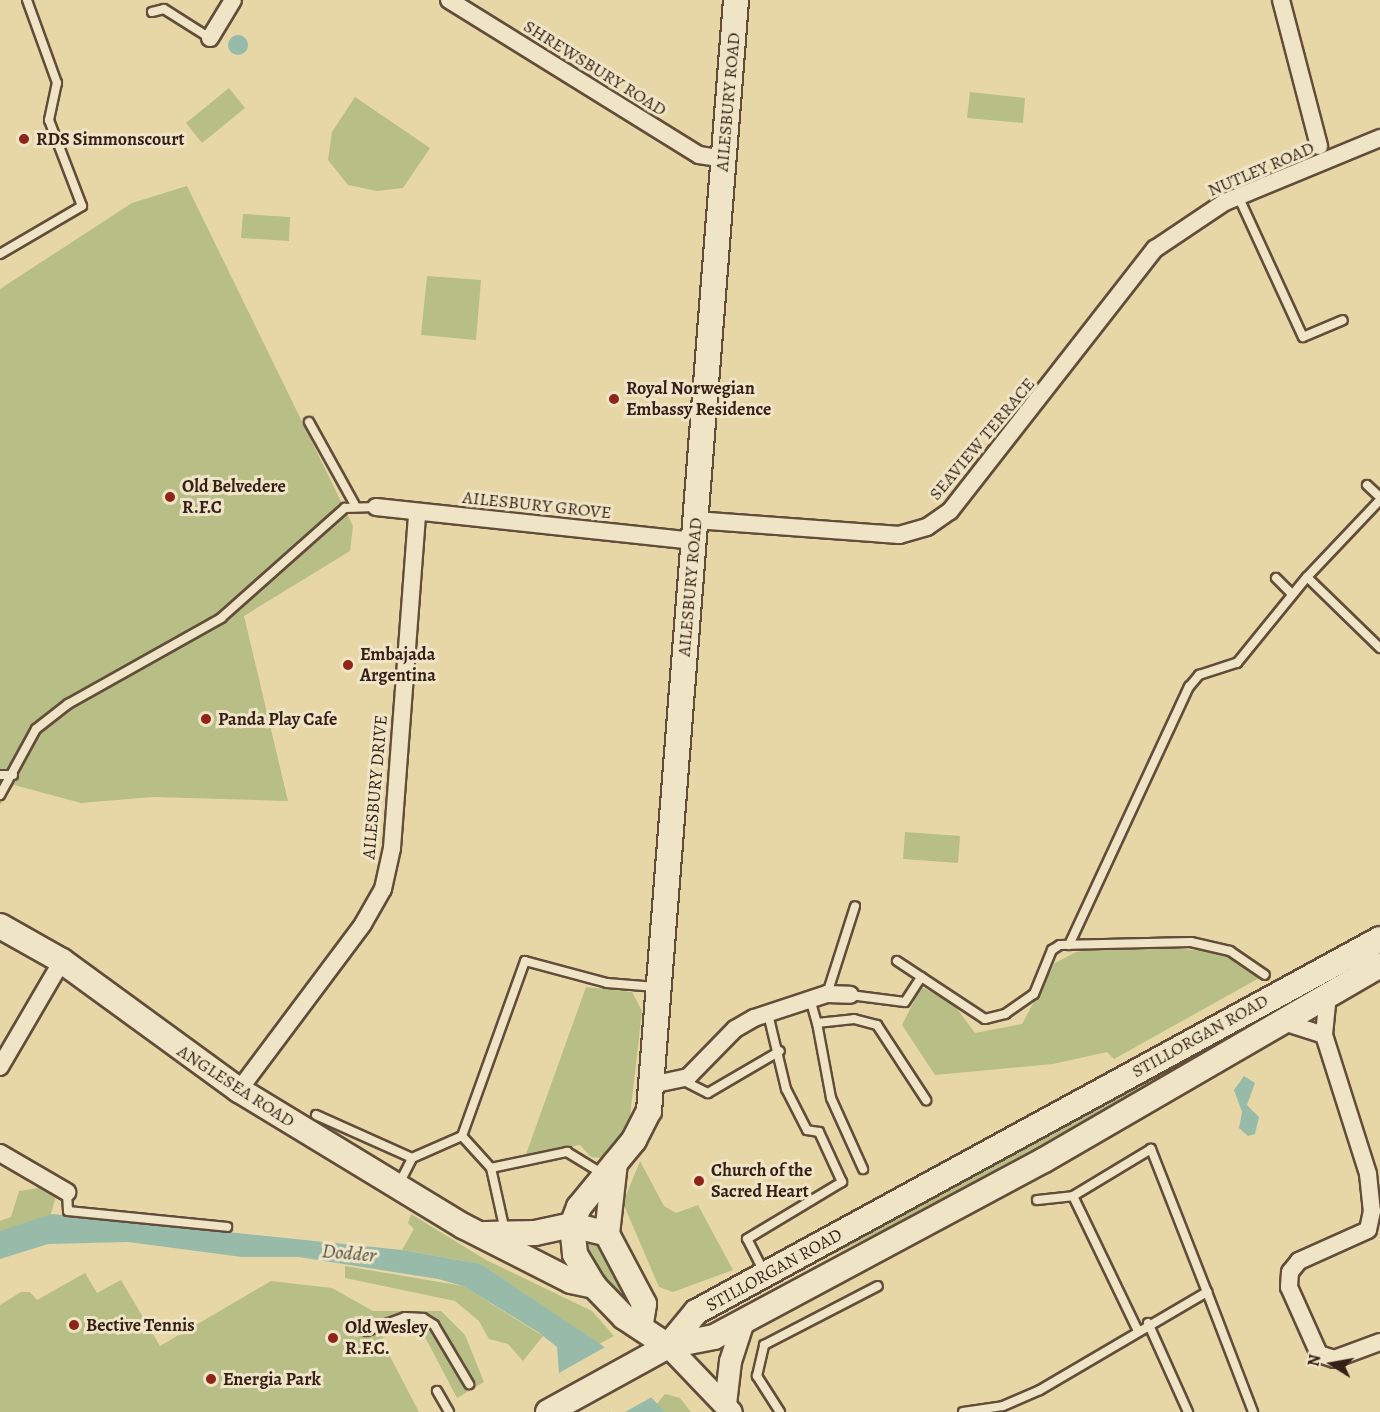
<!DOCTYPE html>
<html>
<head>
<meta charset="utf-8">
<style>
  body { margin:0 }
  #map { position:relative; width:1380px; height:1412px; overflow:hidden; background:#e7d7a7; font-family:Alegreya,serif }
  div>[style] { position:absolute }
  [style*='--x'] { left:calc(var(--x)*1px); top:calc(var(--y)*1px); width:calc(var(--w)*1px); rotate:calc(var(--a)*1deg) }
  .green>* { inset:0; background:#b7be86 }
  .water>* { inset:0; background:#97baa9 }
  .round { border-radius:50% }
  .pier>* { inset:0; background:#e7d7a7 }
  .roads { filter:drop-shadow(2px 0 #624d3a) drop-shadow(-2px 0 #624d3a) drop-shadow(0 2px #624d3a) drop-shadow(0 -2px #624d3a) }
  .service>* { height:8px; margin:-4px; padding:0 4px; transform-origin:4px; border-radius:4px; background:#efe5c6 }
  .minor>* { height:16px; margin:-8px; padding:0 8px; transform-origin:8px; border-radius:8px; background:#efe5c6 }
  .tertiary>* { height:21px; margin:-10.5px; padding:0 10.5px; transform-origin:10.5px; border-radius:10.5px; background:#efe5c6 }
  .secondary>* { height:24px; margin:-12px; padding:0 12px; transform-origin:12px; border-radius:12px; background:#efe5c6 }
  .dots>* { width:16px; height:16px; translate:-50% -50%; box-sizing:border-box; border:3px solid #efe5c6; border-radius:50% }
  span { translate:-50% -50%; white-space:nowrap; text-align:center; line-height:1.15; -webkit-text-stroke:6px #efe5c6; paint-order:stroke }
  .street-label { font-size:18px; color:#351f16 }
  .poi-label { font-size:18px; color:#351f16; font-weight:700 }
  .left { translate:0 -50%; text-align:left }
  .water-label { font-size:20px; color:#524e42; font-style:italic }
  .north { position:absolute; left:1302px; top:1334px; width:60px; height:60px; -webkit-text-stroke:4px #efe5c6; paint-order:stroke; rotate:281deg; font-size:16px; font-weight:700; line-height:24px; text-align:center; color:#351f16 }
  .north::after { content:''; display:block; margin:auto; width:21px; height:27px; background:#351f16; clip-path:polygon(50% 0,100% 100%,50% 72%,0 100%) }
</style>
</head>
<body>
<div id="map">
  <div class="green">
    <div style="clip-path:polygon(229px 88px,245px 108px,202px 143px,186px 123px)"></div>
    <div style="clip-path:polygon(970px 92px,1025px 98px,1023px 123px,967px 118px)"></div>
    <div style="clip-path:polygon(355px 97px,430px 148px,403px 188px,377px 191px,348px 185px,328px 160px,332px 132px)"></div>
    <div style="clip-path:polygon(187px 186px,353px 526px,350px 551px,244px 616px,288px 801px,153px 797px,81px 803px,14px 785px,0 805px,0 289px,132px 203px)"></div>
    <div style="clip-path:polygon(243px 214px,290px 217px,289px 241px,241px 238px)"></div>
    <div style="clip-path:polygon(427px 276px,481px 280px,476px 340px,421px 335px)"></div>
    <div style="clip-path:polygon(905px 832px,960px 836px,958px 863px,903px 859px)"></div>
    <div style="clip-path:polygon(1122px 945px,1224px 952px,1261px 977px,1114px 1059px,1107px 1052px,1053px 1064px,935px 1075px,902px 1025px,921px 987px,952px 1002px,975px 1033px,1022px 1024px,1055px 963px,1076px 952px)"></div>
    <div style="clip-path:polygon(1380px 951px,1380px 957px,903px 1221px,779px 1280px)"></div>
    <div style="clip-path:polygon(586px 987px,632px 992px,642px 1011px,629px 1125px,601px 1158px,591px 1157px,580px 1145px,525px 1157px)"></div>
    <div style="clip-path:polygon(640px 1161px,664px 1206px,676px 1213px,698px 1205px,733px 1270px,673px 1292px,659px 1287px,623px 1203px)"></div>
    <div style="clip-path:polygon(52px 1186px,57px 1193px,49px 1220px,0 1239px,0 1221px,11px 1217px,19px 1191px)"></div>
    <div style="clip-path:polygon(411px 1214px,486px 1260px,592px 1311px,614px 1336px,599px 1344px,481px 1264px,402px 1250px,414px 1229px,408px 1223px)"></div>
    <div style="clip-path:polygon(586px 1239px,599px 1246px,621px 1290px,616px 1296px,593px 1266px)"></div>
    <div style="clip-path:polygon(345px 1266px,463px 1286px,543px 1336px,523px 1361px,508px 1344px,489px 1339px,479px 1321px,455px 1301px,345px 1278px)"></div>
    <div style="clip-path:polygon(85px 1273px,97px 1293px,121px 1280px,160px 1346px,271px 1281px,332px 1288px,373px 1311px,441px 1311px,465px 1335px,484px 1382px,457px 1398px,416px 1320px,381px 1339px,419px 1412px,0 1412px,0 1305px,21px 1292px,30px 1292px,37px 1300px)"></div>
    <div style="clip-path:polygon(665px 1394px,680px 1398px,691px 1412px,665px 1412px,656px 1405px)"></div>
  </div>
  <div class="water">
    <div class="round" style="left:228px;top:35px;width:20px;height:20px"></div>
    <div style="clip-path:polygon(1244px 1076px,1255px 1083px,1247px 1105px,1259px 1117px,1255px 1134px,1248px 1136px,1239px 1128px,1242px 1112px,1234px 1090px)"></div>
    <div style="clip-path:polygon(52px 1214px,402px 1250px,481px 1264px,603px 1346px,665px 1412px,610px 1412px,559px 1373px,557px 1347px,538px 1332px,463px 1286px,438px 1279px,299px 1257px,242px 1257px,128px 1242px,48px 1244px,0 1259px,0 1231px)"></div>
  </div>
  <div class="pier">
    <div style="clip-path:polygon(607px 1346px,652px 1397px,625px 1412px,610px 1412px,559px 1373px)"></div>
  </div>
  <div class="roads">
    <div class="service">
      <div style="--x:152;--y:12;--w:12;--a:-14"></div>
      <div style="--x:164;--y:9;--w:54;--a:32.2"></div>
      <div style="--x:1239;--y:198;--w:153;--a:65.3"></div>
      <div style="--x:1303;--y:337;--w:43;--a:-23"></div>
      <div style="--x:0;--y:254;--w:95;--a:-30.3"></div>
      <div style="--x:82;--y:206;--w:92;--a:-111"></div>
      <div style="--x:49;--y:120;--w:38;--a:-78"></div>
      <div style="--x:57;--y:83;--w:88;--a:-109.9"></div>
      <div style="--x:309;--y:422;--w:95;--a:61"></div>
      <div style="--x:1367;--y:485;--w:18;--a:43"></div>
      <div style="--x:1380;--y:500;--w:106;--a:133.5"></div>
      <div style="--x:1307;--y:577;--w:102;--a:44.2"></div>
      <div style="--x:1276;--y:578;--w:21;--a:45"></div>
      <div style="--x:0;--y:775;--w:13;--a:0"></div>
      <div style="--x:0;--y:795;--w:75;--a:-61.4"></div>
      <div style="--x:36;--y:729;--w:41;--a:-38"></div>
      <div style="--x:68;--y:704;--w:176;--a:-29.3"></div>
      <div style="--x:221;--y:618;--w:166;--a:-41.6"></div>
      <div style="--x:345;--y:508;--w:31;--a:-2"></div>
      <div style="--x:1069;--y:945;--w:285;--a:-65.1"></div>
      <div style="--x:1189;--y:687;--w:16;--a:-50"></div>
      <div style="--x:1199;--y:675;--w:40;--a:-18"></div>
      <div style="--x:1237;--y:663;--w:111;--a:-50.9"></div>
      <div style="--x:897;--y:961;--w:105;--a:33.4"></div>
      <div style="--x:985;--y:1019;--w:21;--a:-14"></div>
      <div style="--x:1005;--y:1014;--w:35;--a:-35"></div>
      <div style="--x:1034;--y:994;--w:48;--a:-67.8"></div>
      <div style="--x:1052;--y:950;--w:9;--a:-32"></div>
      <div style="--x:1060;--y:945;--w:131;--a:-1.3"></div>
      <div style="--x:1191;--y:942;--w:40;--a:13"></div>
      <div style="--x:1230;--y:951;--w:42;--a:34.4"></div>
      <div style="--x:827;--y:994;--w:92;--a:-72.3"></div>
      <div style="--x:850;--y:995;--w:55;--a:7.3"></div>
      <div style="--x:905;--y:1002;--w:30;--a:-57"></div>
      <div style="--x:810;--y:999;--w:25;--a:74"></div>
      <div style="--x:817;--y:1023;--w:37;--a:-6"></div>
      <div style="--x:854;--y:1019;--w:24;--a:15"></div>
      <div style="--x:877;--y:1025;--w:90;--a:56.8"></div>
      <div style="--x:817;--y:1023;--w:76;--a:79.4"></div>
      <div style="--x:831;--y:1098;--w:78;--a:65.7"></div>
      <div style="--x:682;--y:1080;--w:29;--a:27"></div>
      <div style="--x:708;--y:1093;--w:83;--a:-30.3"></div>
      <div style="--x:316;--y:1115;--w:105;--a:24.1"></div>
      <div style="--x:412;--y:1158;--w:55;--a:-23.7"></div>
      <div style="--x:462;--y:1136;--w:186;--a:-70.2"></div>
      <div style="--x:525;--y:961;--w:85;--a:15"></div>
      <div style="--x:607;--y:983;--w:49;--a:4.7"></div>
      <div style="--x:462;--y:1136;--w:43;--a:47.8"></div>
      <div style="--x:491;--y:1168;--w:65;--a:77.5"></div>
      <div style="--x:491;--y:1168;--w:78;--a:-11.9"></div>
      <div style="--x:567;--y:1152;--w:42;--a:31.4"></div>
      <div style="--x:399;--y:1184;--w:29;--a:-63"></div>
      <div style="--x:67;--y:1192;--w:19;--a:87"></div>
      <div style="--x:68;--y:1211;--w:160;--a:5.7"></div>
      <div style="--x:1037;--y:1200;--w:36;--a:-6"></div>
      <div style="--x:764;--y:1272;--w:37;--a:-117"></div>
      <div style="--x:747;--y:1239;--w:111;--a:-31"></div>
      <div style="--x:842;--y:1182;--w:55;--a:-114.7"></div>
      <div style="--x:819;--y:1132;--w:12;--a:-171"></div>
      <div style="--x:807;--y:1130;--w:46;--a:-117.1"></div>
      <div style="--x:786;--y:1089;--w:77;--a:-103.5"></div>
      <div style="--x:1207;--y:1292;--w:129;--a:69"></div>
      <div style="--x:1148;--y:1323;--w:98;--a:65.8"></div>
      <div style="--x:367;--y:1331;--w:40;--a:-20.2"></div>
      <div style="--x:405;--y:1317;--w:18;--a:3"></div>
      <div style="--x:423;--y:1318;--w:13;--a:32"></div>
      <div style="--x:434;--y:1325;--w:69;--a:59.3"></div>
      <div style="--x:437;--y:1391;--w:24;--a:60"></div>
      <div style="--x:780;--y:1412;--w:43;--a:-122.6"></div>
      <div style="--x:757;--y:1376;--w:32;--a:-77"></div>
      <div style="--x:764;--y:1345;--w:128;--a:-27.4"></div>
      <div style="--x:963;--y:1412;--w:40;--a:-8.5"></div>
      <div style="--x:1003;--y:1406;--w:40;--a:-23.4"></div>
      <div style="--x:1040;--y:1390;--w:194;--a:-30.4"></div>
      <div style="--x:1207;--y:1292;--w:154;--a:-111.4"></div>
      <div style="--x:1151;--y:1149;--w:91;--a:148.9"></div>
      <div style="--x:1073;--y:1196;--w:148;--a:64.3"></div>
    </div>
    <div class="minor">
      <div style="--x:449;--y:0;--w:294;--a:31.8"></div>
      <div style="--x:699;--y:155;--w:25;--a:9"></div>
      <div style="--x:1281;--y:0;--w:151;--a:75.4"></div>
      <div style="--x:210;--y:38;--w:44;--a:-58.8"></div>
      <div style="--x:376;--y:507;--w:320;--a:6.1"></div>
      <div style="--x:695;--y:520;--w:205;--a:4.2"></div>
      <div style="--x:899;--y:535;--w:29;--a:-16"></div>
      <div style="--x:927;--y:527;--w:28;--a:-35"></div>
      <div style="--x:950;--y:511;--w:333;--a:-52"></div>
      <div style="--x:1155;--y:249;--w:84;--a:-33.9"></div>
      <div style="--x:1225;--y:202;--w:168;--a:-22.4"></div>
      <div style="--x:1328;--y:994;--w:41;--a:95.6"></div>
      <div style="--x:1324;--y:1035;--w:146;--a:72.4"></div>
      <div style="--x:1368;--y:1174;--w:37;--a:84"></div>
      <div style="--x:1372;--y:1211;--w:19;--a:102"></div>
      <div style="--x:1368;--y:1230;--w:76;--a:155.8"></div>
      <div style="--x:1299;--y:1261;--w:14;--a:129"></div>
      <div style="--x:1290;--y:1272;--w:15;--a:94"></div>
      <div style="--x:1289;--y:1287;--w:73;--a:65.9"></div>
      <div style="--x:1319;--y:1354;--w:16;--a:18"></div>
      <div style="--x:1334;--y:1359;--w:49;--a:-20.3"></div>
      <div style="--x:1280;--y:1021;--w:46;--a:17.7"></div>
      <div style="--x:0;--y:1067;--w:123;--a:-59.7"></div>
      <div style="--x:651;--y:1085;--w:38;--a:-12"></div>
      <div style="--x:688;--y:1077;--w:67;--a:-45.6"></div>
      <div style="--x:735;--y:1029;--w:22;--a:-30"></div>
      <div style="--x:754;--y:1018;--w:77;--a:-18.2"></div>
      <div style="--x:827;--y:994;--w:23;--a:2"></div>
      <div style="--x:239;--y:1090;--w:207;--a:-53.2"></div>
      <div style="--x:363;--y:924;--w:40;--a:-60.3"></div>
      <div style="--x:383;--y:889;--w:42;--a:-77.6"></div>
      <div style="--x:392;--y:848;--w:336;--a:-85.7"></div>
      <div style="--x:0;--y:1153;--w:78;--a:30.2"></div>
    </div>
    <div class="tertiary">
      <div style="--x:668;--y:1346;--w:91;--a:46.3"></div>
      <div style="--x:725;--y:1404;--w:43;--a:-83.4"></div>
      <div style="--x:730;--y:1361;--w:42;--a:-72"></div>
    </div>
    <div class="secondary">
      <div style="--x:0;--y:926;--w:71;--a:29.4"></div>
      <div style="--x:62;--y:961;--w:219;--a:36.1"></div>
      <div style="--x:239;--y:1090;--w:262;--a:31.3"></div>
      <div style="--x:463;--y:1226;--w:121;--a:27"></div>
      <div style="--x:571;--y:1281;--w:24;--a:12"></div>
      <div style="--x:594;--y:1286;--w:43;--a:45.9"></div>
      <div style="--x:624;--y:1317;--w:53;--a:33.4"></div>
      <div style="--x:485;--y:1234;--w:50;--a:-1.1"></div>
      <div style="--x:535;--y:1233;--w:38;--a:-12"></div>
      <div style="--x:572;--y:1225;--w:36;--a:14"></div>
      <div style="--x:607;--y:1234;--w:79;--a:62.1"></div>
      <div style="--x:644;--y:1304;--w:19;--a:99"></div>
      <div style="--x:607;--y:1234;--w:71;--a:-83.6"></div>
      <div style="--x:594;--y:1286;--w:37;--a:-121"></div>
      <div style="--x:575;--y:1254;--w:29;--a:-96"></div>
      <div style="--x:572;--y:1225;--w:19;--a:-69"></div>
      <div style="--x:579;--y:1207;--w:87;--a:-50.6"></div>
      <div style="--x:634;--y:1140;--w:33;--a:-63"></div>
      <div style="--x:649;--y:1111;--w:1114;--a:-85.52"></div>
      <div style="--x:668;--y:1346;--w:44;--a:-50.5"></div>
      <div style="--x:696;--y:1312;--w:779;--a:-28.6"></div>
      <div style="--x:548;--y:1412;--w:137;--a:-28.8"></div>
      <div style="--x:668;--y:1346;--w:47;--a:-11.1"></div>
      <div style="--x:714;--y:1337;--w:374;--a:-28.2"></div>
      <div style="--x:1044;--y:1160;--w:388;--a:-30.1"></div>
    </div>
  </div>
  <div class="dots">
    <div style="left:24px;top:139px;background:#8f2418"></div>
    <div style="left:614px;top:399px;background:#8f2418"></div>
    <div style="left:170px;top:497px;background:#8f2418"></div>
    <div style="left:348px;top:665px;background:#8f2418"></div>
    <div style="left:206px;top:719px;background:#8f2418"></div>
    <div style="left:699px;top:1181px;background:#8f2418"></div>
    <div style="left:74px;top:1325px;background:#8f2418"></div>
    <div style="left:333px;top:1338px;background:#8f2418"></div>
    <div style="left:211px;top:1379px;background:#8f2418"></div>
  </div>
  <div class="street-label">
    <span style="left:595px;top:68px;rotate:32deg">SHREWSBURY ROAD</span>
    <span style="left:728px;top:102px;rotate:-85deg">AILESBURY ROAD</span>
    <span style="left:1261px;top:169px;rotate:-23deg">NUTLEY ROAD</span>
    <span style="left:982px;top:439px;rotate:-50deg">SEAVIEW TERRACE</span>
    <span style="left:537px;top:505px;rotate:6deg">AILESBURY GROVE</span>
    <span style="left:690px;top:587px;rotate:-85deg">AILESBURY ROAD</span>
    <span style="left:375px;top:787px;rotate:-85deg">AILESBURY DRIVE</span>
    <span style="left:1200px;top:1036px;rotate:-29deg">STILLORGAN ROAD</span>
    <span style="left:236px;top:1086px;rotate:33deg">ANGLESEA ROAD</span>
    <span style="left:774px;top:1270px;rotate:-29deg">STILLORGAN ROAD</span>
  </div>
  <div class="poi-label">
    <span class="left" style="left:36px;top:139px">RDS Simmonscourt</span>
    <span class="left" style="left:626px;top:399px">Royal Norwegian<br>Embassy Residence</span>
    <span class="left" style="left:182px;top:497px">Old Belvedere<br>R.F.C</span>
    <span class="left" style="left:360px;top:665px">Embajada<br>Argentina</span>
    <span class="left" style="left:218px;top:719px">Panda Play Cafe</span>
    <span class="left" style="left:711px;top:1181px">Church of the<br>Sacred Heart</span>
    <span class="left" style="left:86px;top:1325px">Bective Tennis</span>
    <span class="left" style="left:345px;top:1338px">Old Wesley<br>R.F.C.</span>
    <span class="left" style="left:223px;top:1379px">Energia Park</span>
  </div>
  <div class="water-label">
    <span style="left:349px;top:1253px;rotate:5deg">Dodder</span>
  </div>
  <div class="north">N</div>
</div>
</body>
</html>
